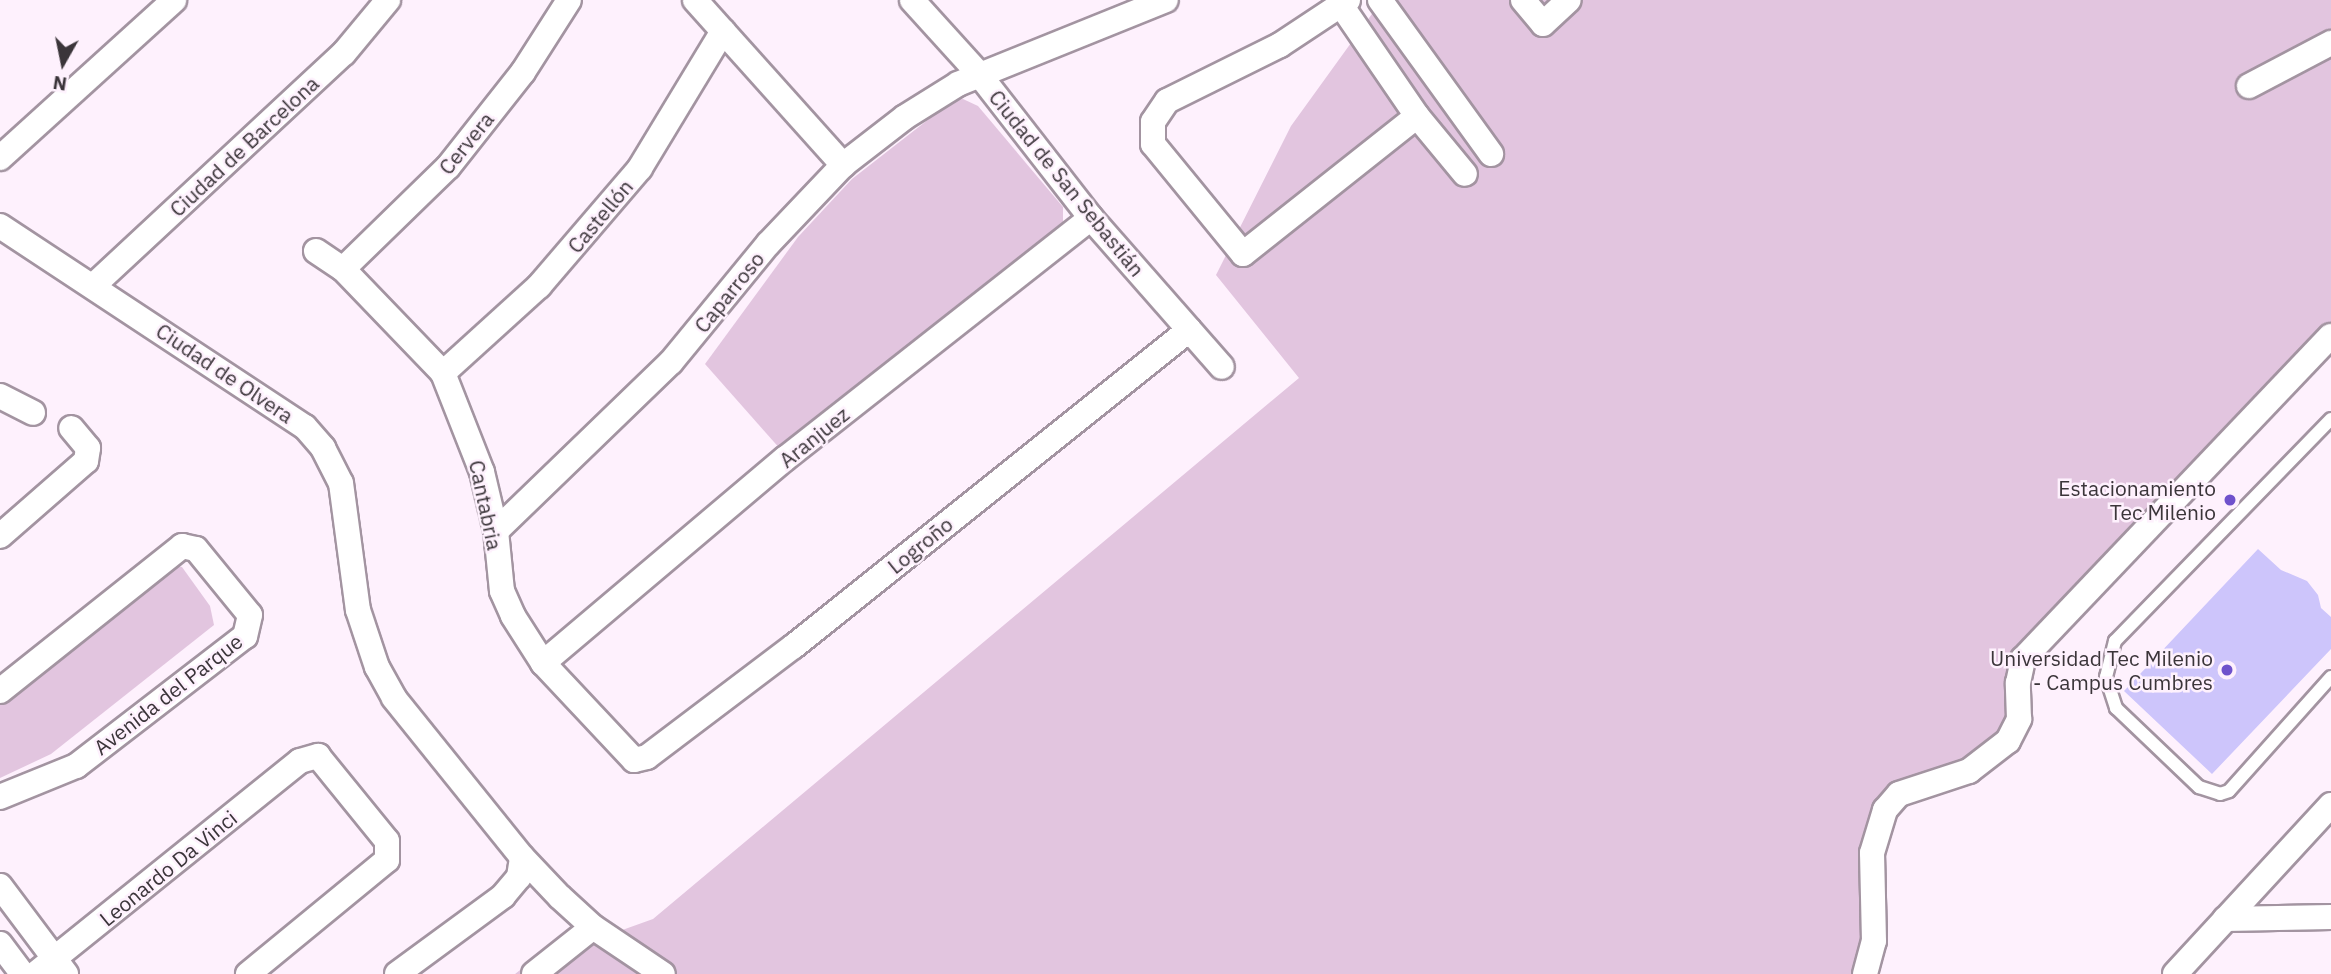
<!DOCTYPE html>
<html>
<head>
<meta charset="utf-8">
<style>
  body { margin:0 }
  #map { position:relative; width:2331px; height:974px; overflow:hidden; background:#fef1fd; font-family:"IBM Plex Sans",sans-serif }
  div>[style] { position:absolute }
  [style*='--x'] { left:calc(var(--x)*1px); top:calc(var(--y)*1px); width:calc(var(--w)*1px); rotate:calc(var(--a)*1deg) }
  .green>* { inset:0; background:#e2c5df }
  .building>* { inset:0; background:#cdc5fb }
  .roads { filter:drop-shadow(2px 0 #a394a1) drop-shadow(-2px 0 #a394a1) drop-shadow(0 2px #a394a1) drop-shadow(0 -2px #a394a1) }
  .service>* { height:12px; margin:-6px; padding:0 6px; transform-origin:6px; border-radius:6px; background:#fff }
  .minor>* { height:24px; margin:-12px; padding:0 12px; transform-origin:12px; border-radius:12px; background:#fff }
  .dots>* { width:19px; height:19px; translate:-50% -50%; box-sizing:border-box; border:4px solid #fef1fd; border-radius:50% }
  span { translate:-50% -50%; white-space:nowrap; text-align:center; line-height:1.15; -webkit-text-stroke:5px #fef1fd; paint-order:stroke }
  .street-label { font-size:21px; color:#3b353a }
  .poi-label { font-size:21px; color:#3b353a }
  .right { translate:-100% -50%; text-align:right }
  .north { position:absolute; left:28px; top:28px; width:70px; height:70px; -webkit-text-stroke:5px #fef1fd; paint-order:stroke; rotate:189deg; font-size:19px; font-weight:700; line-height:28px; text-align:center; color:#3b353a }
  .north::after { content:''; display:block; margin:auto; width:24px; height:32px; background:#3b353a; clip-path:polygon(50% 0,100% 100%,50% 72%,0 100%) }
</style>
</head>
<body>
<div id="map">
  <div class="green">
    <div style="clip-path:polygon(1382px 0,2331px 0,2331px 325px,2017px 664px,2019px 716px,2001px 745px,1880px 812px,1868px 934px,1857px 974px,515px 974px,551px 946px,600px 938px,653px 919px,1299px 378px,1216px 275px,1291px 126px)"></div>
    <div style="clip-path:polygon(963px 99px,978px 106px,1063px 207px,1063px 222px,782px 451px,705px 364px,798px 237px,852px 179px,952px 101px)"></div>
    <div style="clip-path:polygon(169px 564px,182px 567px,210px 606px,214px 625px,51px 754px,0 778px,0 702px)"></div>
  </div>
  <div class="building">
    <div style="clip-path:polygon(2258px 549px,2281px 570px,2307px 581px,2318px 595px,2321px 608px,2331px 617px,2331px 649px,2212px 774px,2124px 691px)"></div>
  </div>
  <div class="roads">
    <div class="service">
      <div style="--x:2331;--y:419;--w:310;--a:134.2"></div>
      <div style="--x:2115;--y:641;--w:37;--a:104"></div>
      <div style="--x:2106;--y:677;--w:33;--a:72"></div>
      <div style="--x:2116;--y:708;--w:115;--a:43.6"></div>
      <div style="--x:2199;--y:787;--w:22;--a:18"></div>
      <div style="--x:2220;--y:794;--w:9;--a:-18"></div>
      <div style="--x:2229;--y:791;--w:153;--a:-48.2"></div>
    </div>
    <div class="minor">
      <div style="--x:695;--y:0;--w:222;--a:48.1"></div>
      <div style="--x:912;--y:0;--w:100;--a:47.8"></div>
      <div style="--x:979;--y:74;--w:182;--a:52.1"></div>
      <div style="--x:1091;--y:218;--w:198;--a:48.7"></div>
      <div style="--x:1348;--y:0;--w:82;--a:146.5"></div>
      <div style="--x:1280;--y:45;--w:126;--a:153.6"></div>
      <div style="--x:1167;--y:101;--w:25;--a:124"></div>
      <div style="--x:1153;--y:122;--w:22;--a:90"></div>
      <div style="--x:1153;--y:144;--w:142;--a:50.7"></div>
      <div style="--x:1243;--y:254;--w:222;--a:-38.4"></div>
      <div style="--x:1417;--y:116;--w:75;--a:50.4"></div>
      <div style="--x:1380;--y:0;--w:190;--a:54.2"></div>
      <div style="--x:1523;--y:0;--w:31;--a:50"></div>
      <div style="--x:1543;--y:24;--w:35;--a:-43"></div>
      <div style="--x:1341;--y:5;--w:135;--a:55.6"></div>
      <div style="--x:2249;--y:86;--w:93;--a:-27.7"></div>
      <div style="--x:0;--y:158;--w:235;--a:-42.2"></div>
      <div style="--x:0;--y:226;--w:365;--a:33.4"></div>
      <div style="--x:305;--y:427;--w:28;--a:49"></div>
      <div style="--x:323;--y:448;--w:39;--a:63"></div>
      <div style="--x:341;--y:483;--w:128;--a:82.4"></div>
      <div style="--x:358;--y:610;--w:60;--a:71.6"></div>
      <div style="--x:377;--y:667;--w:35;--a:61"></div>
      <div style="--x:394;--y:698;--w:204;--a:51.2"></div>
      <div style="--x:522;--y:857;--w:55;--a:46.5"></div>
      <div style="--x:560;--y:897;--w:45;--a:42.3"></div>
      <div style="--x:593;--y:927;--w:84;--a:33.9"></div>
      <div style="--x:316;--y:251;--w:32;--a:34"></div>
      <div style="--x:343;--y:269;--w:144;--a:46.1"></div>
      <div style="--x:443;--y:373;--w:106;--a:68.5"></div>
      <div style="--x:482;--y:472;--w:61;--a:76.7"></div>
      <div style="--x:496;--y:531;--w:60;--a:84.3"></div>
      <div style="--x:502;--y:591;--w:27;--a:66"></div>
      <div style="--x:513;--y:616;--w:56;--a:57.4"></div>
      <div style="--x:543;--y:663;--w:133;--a:46.8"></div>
      <div style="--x:634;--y:760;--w:13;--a:-13"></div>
      <div style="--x:647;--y:757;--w:184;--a:-37.1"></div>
      <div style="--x:794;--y:646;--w:506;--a:-38.66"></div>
      <div style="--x:343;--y:269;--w:146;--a:-44.2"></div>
      <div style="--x:448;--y:167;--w:121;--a:-51.7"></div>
      <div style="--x:523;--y:72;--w:85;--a:-57.4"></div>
      <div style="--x:93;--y:286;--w:342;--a:-42.9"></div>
      <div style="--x:344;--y:53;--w:69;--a:-50.3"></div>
      <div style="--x:443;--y:373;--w:130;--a:-42.2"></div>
      <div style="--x:539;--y:286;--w:155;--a:-49.4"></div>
      <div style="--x:640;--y:168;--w:160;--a:-58.8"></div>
      <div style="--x:0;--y:396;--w:37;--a:27"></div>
      <div style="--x:496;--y:531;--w:243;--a:-44"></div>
      <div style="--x:671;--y:362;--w:153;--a:-50.6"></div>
      <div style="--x:768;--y:244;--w:109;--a:-46.5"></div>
      <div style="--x:843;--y:165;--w:78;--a:-37.7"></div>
      <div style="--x:905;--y:117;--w:62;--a:-31.9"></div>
      <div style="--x:958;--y:84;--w:224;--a:-22"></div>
      <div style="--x:0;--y:536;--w:114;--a:-41.1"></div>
      <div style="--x:86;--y:461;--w:13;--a:-81"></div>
      <div style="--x:88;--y:448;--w:26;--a:-130"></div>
      <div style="--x:543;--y:663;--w:318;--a:-40.2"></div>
      <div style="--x:786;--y:458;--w:388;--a:-38.2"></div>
      <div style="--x:0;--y:691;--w:233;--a:-38.5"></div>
      <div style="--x:182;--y:546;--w:14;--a:12"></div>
      <div style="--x:196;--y:549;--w:85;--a:50.7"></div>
      <div style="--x:250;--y:615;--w:22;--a:103"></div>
      <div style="--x:245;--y:636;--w:213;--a:142.4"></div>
      <div style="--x:76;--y:766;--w:82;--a:157.8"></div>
      <div style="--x:0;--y:886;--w:110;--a:53.1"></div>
      <div style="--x:2225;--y:919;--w:106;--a:-1.1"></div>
      <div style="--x:0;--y:944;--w:38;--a:53"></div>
      <div style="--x:35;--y:974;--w:340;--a:-38.8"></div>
      <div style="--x:300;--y:761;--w:19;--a:-16"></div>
      <div style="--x:318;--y:756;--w:109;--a:50.9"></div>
      <div style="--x:387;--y:841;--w:19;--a:90"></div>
      <div style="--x:387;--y:860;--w:180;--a:140.6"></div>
      <div style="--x:397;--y:974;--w:132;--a:-36.3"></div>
      <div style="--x:503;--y:896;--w:25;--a:-50"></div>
      <div style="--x:519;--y:877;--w:20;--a:-81"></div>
      <div style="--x:534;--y:974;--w:75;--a:-38.5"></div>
      <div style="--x:1865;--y:974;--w:34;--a:-75"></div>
      <div style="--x:1874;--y:941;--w:88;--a:-91.3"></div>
      <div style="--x:1872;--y:853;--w:45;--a:-73.2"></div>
      <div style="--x:1885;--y:810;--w:21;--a:-49"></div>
      <div style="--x:1899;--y:794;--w:74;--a:-18.2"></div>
      <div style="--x:1969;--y:771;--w:49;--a:-37.6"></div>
      <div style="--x:2008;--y:741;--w:25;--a:-63"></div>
      <div style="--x:2019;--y:719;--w:36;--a:-92"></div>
      <div style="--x:2018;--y:683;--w:25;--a:-78"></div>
      <div style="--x:2023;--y:659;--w:446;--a:-46.4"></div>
      <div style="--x:2175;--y:974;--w:230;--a:-47.3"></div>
    </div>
  </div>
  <div class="dots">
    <div style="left:2230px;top:500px;background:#6f52cc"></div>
    <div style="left:2227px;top:670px;background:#6f52cc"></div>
  </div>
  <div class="street-label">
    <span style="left:466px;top:143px;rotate:-51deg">Cervera</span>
    <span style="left:244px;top:146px;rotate:-43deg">Ciudad de Barcelona</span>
    <span style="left:1067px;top:183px;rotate:51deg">Ciudad de San Sebastián</span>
    <span style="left:600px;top:216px;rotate:-50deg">Castellón</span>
    <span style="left:729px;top:292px;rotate:-51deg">Caparroso</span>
    <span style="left:225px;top:373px;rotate:34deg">Ciudad de Olvera</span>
    <span style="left:814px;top:437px;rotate:-39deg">Aranjuez</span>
    <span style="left:486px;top:505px;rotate:78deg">Cantabria</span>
    <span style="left:920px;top:545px;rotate:-39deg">Logroño</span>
    <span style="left:168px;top:694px;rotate:-38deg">Avenida del Parque</span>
    <span style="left:168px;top:868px;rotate:-39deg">Leonardo Da Vinci</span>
  </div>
  <div class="poi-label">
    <span class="right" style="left:2216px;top:500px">Estacionamiento<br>Tec Milenio</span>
    <span class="right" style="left:2213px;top:670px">Universidad Tec Milenio<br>- Campus Cumbres</span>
  </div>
  <div class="north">N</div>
</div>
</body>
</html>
